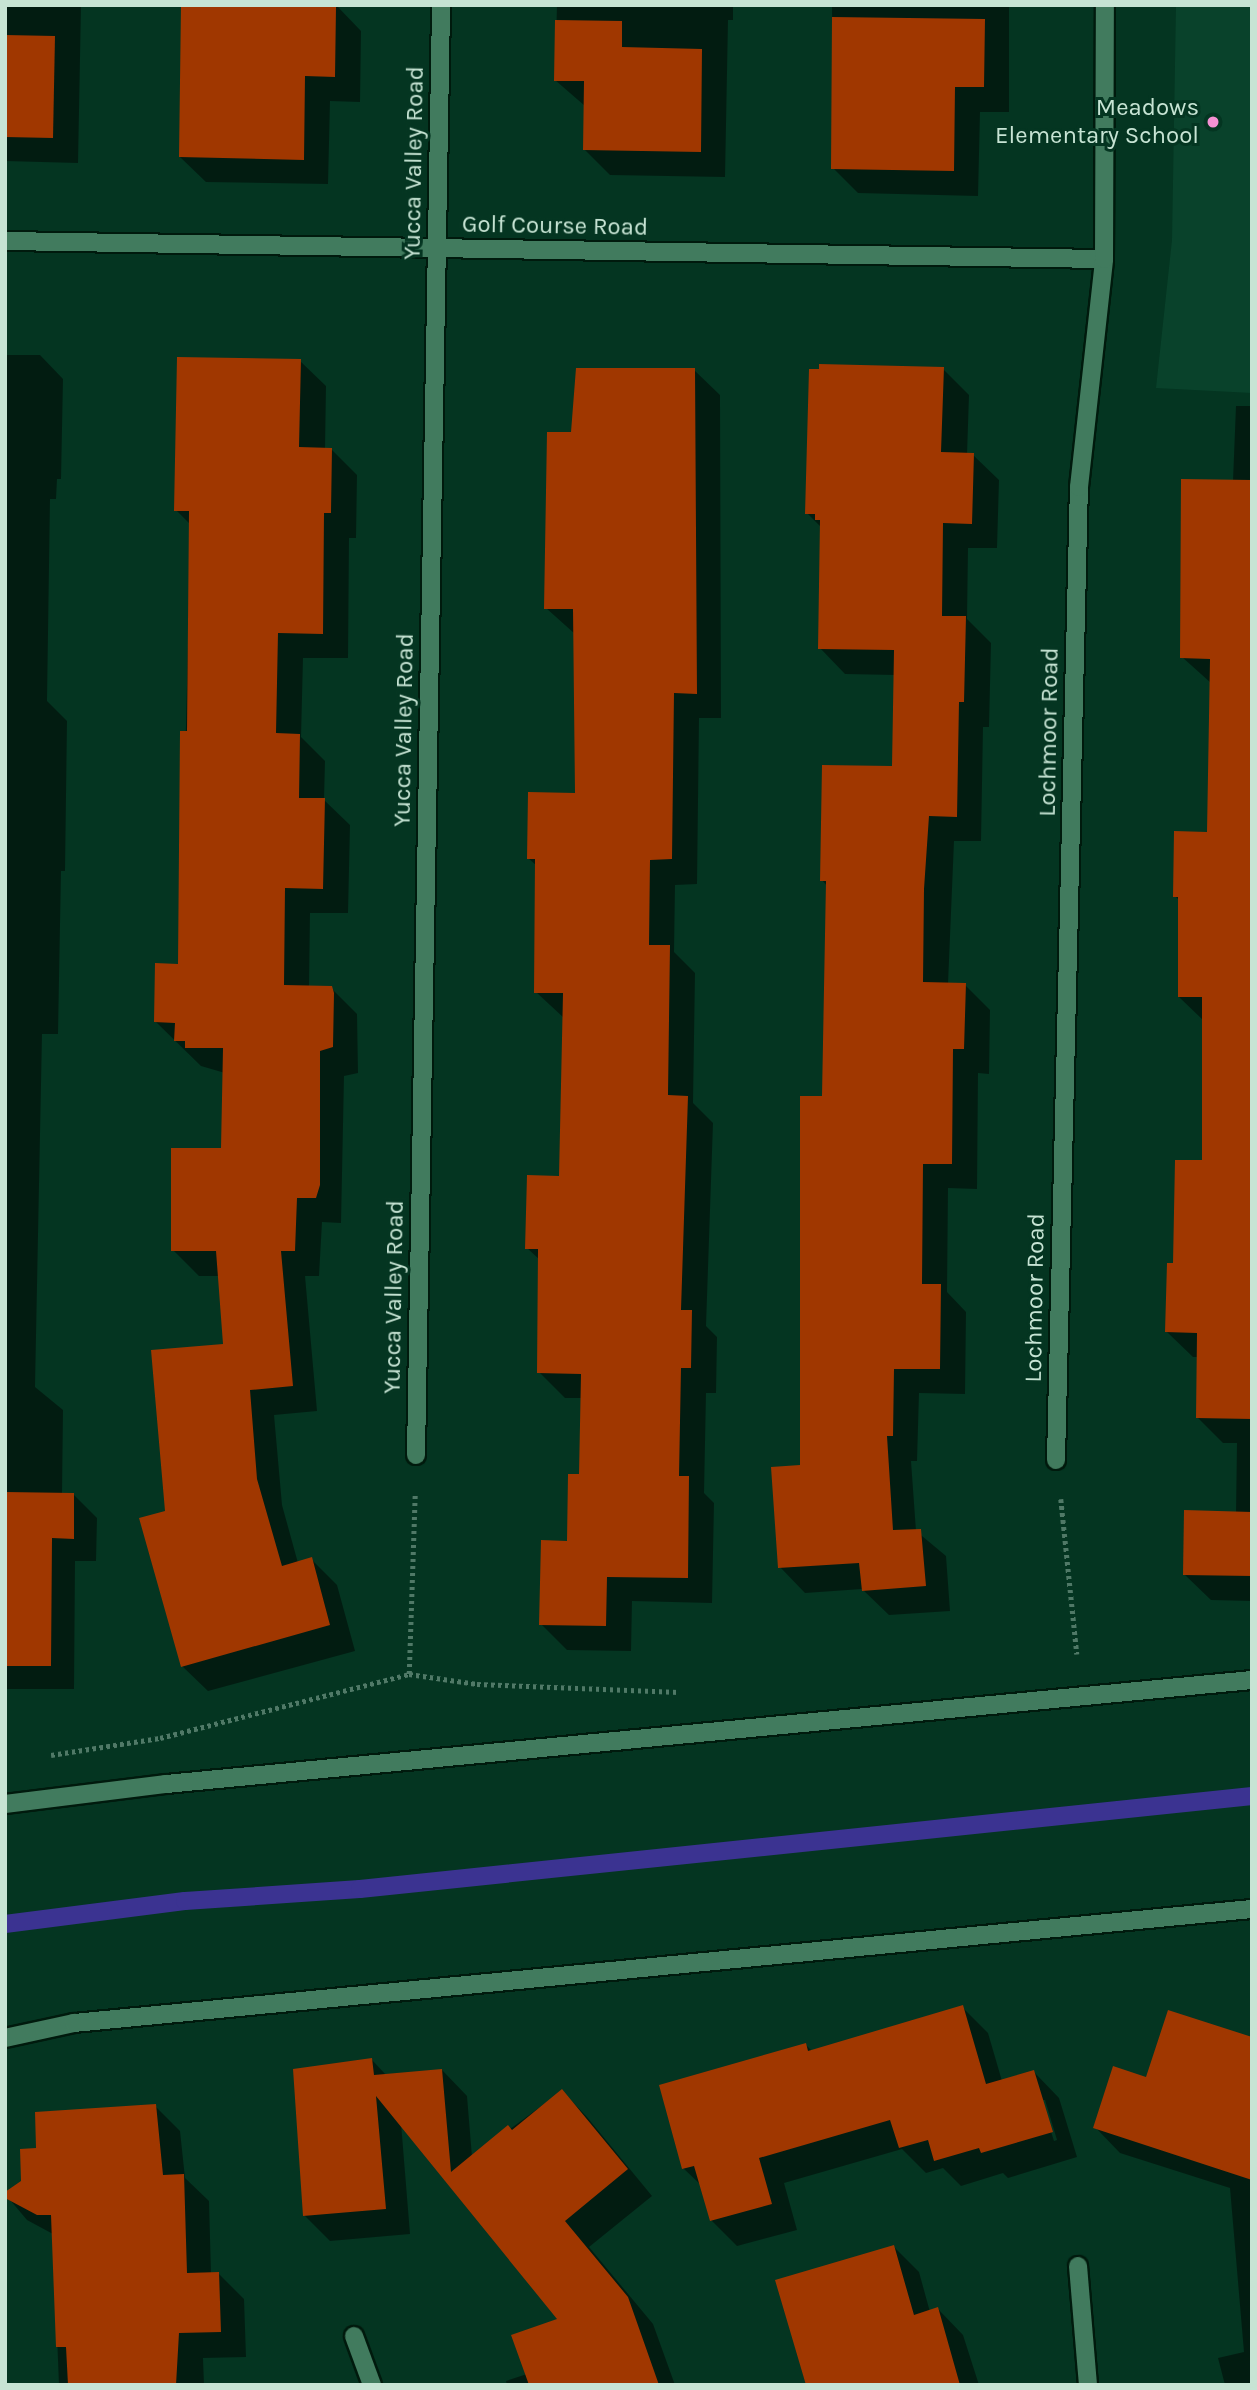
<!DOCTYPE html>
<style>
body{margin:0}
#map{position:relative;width:1257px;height:2390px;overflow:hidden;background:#043521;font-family:Karla,sans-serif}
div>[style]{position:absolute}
.built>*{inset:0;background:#09422b}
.shadow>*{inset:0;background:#0007}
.stream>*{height:18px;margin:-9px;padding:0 9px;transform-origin:9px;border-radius:9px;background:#3b3391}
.building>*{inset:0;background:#a03700}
.path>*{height:4.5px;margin-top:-2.25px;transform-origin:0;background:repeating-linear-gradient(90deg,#507967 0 3.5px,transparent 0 7px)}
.roads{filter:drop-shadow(2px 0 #001a0d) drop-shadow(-2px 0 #001a0d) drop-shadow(0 2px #001a0d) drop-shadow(0 -2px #001a0d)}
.service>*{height:18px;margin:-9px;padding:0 9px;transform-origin:9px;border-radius:9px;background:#417b5e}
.minor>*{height:18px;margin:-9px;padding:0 9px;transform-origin:9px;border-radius:9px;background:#417b5e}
.dots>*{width:19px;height:19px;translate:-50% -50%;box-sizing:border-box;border:4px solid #043521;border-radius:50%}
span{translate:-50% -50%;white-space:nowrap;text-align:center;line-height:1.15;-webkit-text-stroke:6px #043521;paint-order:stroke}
.poi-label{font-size:24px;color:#c7e4d4}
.right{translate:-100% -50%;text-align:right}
.street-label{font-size:24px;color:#c7e4d4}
.frame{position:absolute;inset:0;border:7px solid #c7e4d4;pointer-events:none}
</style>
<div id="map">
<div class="built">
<div style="clip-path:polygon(1176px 5px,1252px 5px,1252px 393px,1156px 388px,1172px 240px)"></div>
</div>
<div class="shadow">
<div style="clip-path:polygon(5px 5px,81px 5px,78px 163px,5px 161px)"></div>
<div style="clip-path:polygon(336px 5px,361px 31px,360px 102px,330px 101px,328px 184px,206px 182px,180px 157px,206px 5px)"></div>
<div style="clip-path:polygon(557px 5px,733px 5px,733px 20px,728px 20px,725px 177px,610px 175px,584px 149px,585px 106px,555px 80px)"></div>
<div style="clip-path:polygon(832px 5px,1009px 5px,1009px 112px,980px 112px,978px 196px,858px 193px,833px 168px)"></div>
<div style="clip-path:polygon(5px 355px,40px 355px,63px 379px,61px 479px,57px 479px,56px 499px,50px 499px,47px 701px,67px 721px,65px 871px,61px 871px,58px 1034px,42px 1034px,35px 1387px,63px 1410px,62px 1494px,74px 1495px,97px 1518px,96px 1561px,75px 1561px,74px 1689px,5px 1689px)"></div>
<div style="clip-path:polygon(300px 361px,326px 386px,325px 449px,331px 449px,357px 475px,356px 538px,349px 538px,348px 658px,303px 658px,301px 737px,325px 761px,324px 800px,350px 825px,348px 913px,310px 913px,309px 987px,331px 988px,357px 1014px,358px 1073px,344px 1076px,341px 1223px,322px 1222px,319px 1276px,305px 1276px,317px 1411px,274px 1415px,282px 1505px,298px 1563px,311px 1559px,337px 1585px,355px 1651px,208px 1691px,182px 1666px,167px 1512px,225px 1345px,220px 1276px,199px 1276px,173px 1250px,223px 1149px,225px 1073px,201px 1066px,156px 1022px,180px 965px,191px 525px,176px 510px)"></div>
<div style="clip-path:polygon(943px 369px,969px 395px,967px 455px,973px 455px,999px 480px,997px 548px,968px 548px,967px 619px,991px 643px,989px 727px,983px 727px,981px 841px,954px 841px,948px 984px,965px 985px,990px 1010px,989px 1074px,978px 1073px,977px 1189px,948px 1188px,947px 1292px,966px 1312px,965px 1394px,919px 1393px,917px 1461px,911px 1461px,916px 1531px,946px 1556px,950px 1611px,889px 1615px,862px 1589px,805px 1593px,780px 1567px,801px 1467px,824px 1098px,827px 886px,822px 880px,893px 768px,895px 675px,845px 674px,820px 648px,822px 528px,807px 513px)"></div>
<div style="clip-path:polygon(694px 370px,720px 395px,721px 718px,699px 718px,697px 884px,675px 885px,674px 952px,695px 973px,693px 1103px,713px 1123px,706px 1326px,717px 1337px,716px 1393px,706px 1393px,704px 1493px,714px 1503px,712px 1603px,632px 1601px,631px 1651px,567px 1650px,541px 1624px,569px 1542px,581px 1476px,582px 1398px,565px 1398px,539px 1372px,540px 1260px,527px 1248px,561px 1177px,564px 1018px,536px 992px,537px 866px,528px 858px,577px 795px,575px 634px,546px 608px,573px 433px)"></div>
<div style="clip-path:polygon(1236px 406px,1252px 406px,1252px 1601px,1211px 1600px,1185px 1575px,1236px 1513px,1237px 1443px,1223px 1443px,1197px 1417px,1198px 1357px,1193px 1357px,1167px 1332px,1175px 1265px,1204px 1162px,1204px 1021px,1179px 997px,1180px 901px,1175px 896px,1208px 833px,1211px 683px,1182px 657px,1233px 481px)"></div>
<div style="clip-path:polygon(evenodd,962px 2007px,988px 2033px,1002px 2081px,1034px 2072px,1059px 2098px,1077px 2157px,1008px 2178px,1003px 2173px,961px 2186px,943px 2168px,926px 2173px,902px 2149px,784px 2183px,797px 2230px,737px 2246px,711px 2220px,702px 2186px,683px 2168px,806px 2045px,812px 2051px,962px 2007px,1041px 2100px,1045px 2100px,1057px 2140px,1054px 2141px,1041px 2100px)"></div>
<div style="clip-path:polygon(1252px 2039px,1252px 2385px,1225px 2385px,1218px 2358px,1244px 2352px,1230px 2188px,1120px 2153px,1095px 2127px,1147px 2079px)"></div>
<div style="clip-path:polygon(372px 2060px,387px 2076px,442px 2070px,467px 2096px,472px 2157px,562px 2091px,587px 2117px,652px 2196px,589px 2247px,653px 2324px,675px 2385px,507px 2385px,506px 2381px,527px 2374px,559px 2319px,401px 2123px,410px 2234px,330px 2241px,304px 2215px)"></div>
<div style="clip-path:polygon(155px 2106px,180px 2131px,185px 2178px,209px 2201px,211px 2274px,219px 2274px,244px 2299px,246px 2357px,203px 2358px,204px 2385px,59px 2385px,53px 2234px,27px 2220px,5px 2194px,23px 2182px,38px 2150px)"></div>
<div style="clip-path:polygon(894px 2247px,919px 2272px,930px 2312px,938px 2309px,963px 2335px,979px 2385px,808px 2385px)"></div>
</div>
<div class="stream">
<div style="left:5px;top:1924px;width:181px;rotate:-7.3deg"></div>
<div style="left:185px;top:1901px;width:175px;rotate:-3.9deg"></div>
<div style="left:360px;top:1889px;width:897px;rotate:-5.95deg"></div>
</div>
<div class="building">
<div style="clip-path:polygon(181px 5px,336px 7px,335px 77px,305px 76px,304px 160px,179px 157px)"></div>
<div style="clip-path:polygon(832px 17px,985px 19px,984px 87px,955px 87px,954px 171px,831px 169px)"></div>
<div style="clip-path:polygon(555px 20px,622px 21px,622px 47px,702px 49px,701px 152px,583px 150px,584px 81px,554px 81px)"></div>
<div style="clip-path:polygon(5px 35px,55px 36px,53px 138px,5px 137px)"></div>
<div style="clip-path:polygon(177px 357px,301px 359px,299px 447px,332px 448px,331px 513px,324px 513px,323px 634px,278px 633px,276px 733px,300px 734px,299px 798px,325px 798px,323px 889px,285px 888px,284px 985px,332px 986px,334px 993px,333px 1047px,320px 1051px,320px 1185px,316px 1198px,297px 1198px,295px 1251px,281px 1251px,293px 1386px,250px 1390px,257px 1479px,282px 1566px,312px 1557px,330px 1625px,181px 1667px,139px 1518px,165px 1511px,151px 1350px,223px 1344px,216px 1251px,171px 1251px,171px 1148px,221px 1148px,223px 1048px,185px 1048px,185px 1041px,174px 1041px,175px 1023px,154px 1022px,155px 963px,178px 964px,180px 731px,187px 731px,189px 511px,174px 511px)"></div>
<div style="clip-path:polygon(819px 364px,944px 367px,941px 452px,974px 453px,972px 524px,943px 523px,942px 616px,966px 616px,964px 702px,959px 702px,957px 817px,929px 816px,924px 889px,923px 982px,966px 983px,964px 1049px,953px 1049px,952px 1164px,923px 1164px,922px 1284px,941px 1284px,940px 1369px,894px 1369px,893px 1436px,887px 1436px,893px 1530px,921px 1529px,926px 1586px,862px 1591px,859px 1563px,778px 1568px,771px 1467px,800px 1465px,800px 1096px,822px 1096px,826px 881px,820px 881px,822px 765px,892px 766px,894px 650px,818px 649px,820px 520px,815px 520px,815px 514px,805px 514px,809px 369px,819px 369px)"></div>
<div style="clip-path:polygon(576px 368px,695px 368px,697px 694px,674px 693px,672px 859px,650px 860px,649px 945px,670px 945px,668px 1095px,688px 1096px,681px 1310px,692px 1310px,691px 1368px,681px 1368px,679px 1476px,689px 1476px,688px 1578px,607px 1577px,606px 1626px,539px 1625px,541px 1540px,567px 1541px,568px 1474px,579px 1474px,581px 1374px,537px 1373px,538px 1249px,525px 1249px,527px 1175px,559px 1176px,563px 993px,534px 993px,535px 859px,527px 859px,528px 792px,575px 793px,573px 609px,544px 609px,547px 432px,571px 432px)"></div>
<div style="clip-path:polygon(1181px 479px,1252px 480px,1252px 1419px,1196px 1418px,1197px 1333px,1165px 1332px,1167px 1263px,1173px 1263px,1175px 1160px,1202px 1160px,1202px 997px,1178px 997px,1178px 897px,1173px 897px,1174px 831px,1207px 832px,1210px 659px,1180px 658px)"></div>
<div style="clip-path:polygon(5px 1492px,74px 1493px,74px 1539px,52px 1538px,51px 1666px,5px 1666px)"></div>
<div style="clip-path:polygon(1184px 1510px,1252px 1512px,1252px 1576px,1183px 1575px)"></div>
<div style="clip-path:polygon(963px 2005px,986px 2084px,1034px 2070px,1053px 2132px,981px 2153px,979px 2148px,934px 2161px,928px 2140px,899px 2148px,890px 2120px,759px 2158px,772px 2204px,710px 2221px,694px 2166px,682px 2169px,659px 2085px,806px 2043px,808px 2051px)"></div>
<div style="clip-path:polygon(1168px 2010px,1252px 2037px,1252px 2180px,1093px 2128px,1113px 2066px,1146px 2077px)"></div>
<div style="clip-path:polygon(372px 2058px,374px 2075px,442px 2069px,451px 2172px,508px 2125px,512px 2130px,562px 2089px,628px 2169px,565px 2221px,628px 2297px,659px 2385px,529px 2385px,511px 2335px,557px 2319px,376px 2096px,386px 2209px,303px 2216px,293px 2069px)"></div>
<div style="clip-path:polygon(156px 2104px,163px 2175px,184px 2174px,187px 2273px,219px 2272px,221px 2332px,179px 2333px,176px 2385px,68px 2385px,66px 2347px,56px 2347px,51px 2215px,37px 2215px,5px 2198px,5px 2192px,21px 2181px,20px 2149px,36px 2148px,35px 2112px)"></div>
<div style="clip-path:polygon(894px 2245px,914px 2315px,938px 2307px,960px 2385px,806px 2385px,775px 2280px)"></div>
</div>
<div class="path">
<div style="left:1061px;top:1499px;width:156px;rotate:84.1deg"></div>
<div style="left:409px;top:1674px;width:180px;rotate:-88.1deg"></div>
<div style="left:51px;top:1755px;width:110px;rotate:-8.9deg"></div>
<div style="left:160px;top:1738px;width:257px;rotate:-14.4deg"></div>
<div style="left:409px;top:1674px;width:69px;rotate:8.4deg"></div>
<div style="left:477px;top:1684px;width:202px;rotate:2.3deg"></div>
</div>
<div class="roads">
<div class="service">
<div style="left:5px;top:1804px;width:162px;rotate:-7.1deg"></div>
<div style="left:166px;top:1784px;width:1091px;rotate:-5.47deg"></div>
<div style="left:5px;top:2038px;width:71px;rotate:-12.3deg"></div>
<div style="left:74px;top:2023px;width:1184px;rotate:-5.53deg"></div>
</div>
<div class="minor">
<div style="left:5px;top:241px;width:1099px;rotate:0.94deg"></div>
<div style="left:416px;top:1455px;width:1450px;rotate:-89.01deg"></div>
<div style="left:1056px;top:1460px;width:973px;rotate:-88.65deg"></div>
<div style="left:1079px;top:487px;width:229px;rotate:-83.7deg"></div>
<div style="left:1104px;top:259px;width:254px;rotate:-89.8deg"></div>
<div style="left:1078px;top:2266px;width:119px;rotate:85.2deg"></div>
<div style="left:354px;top:2336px;width:52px;rotate:69.8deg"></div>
</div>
</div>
<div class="dots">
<div style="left:1213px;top:122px;background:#f491d3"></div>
</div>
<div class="poi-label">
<span class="right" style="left:1199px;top:122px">Meadows<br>Elementary School</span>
</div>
<div class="street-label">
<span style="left:414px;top:163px;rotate:-89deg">Yucca Valley Road</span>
<span style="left:555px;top:226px;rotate:1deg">Golf Course Road</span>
<span style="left:404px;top:730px;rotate:-89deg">Yucca Valley Road</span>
<span style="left:1049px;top:732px;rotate:-89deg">Lochmoor Road</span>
<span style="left:394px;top:1297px;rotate:-89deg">Yucca Valley Road</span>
<span style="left:1035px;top:1298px;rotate:-89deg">Lochmoor Road</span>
</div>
<div class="frame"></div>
</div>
